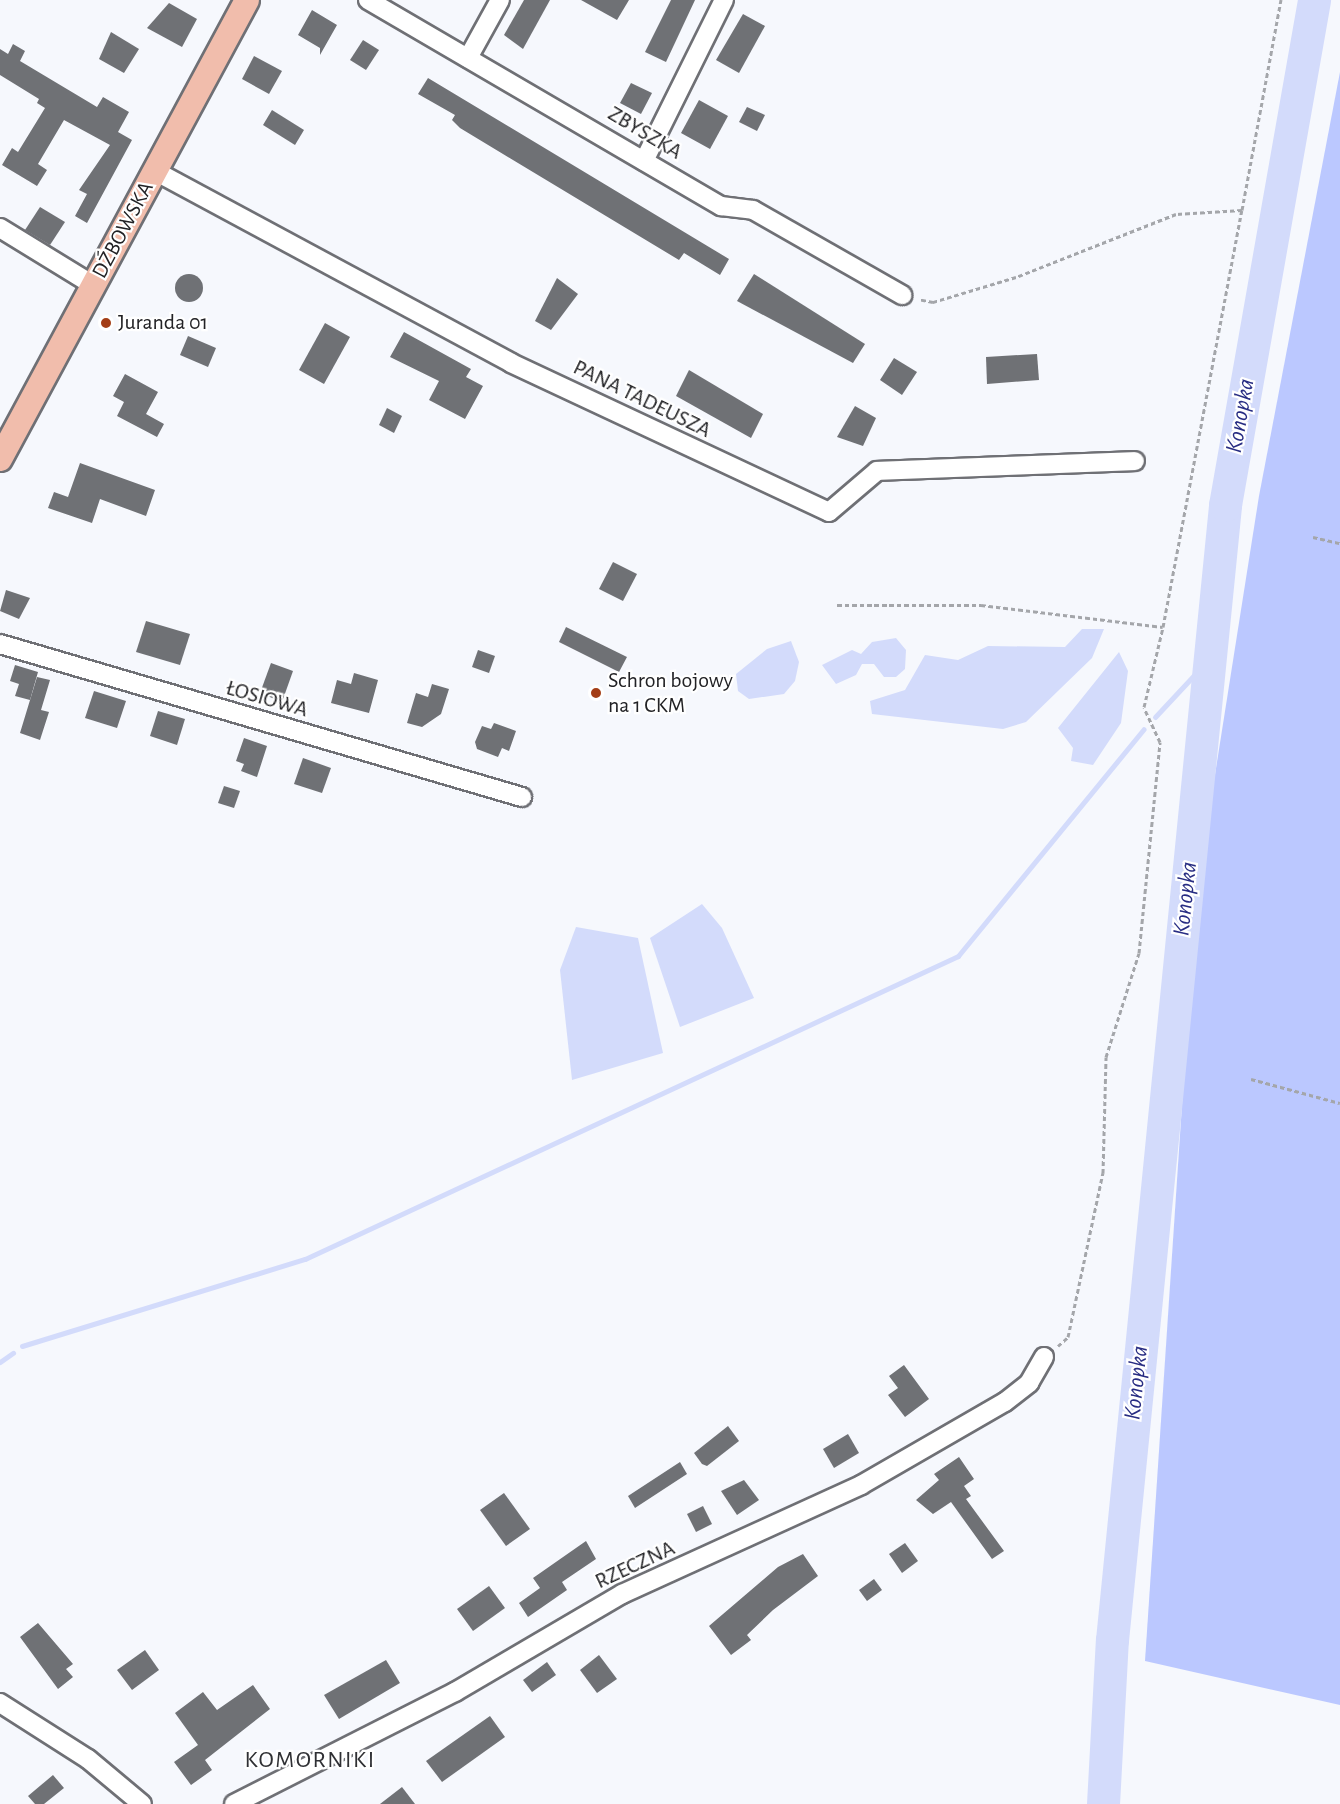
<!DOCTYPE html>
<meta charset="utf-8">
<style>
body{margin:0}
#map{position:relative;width:1340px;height:1804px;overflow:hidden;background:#f6f8fd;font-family:"Alegreya Sans",sans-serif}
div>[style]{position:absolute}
.green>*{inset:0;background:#bbc8ff}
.water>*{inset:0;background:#d3dbfb}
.stream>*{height:5px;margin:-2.5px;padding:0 2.5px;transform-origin:2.5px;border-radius:2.5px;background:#d3dbfb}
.river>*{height:33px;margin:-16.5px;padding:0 16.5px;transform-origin:16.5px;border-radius:16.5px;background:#d3dbfb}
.building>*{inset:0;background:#6f7175}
.round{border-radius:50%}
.path>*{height:3px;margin-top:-1.5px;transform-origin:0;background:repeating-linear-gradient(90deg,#a4a6aa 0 4.5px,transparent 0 7.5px)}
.roads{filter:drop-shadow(2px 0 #6f7075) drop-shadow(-2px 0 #6f7075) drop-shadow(0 2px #6f7075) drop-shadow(0 -2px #6f7075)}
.minor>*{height:18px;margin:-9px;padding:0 9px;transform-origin:9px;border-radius:9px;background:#fff}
.major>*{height:24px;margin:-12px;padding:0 12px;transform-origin:12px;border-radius:12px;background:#f1bdac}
.dots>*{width:16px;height:16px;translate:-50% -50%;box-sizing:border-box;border:3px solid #fff;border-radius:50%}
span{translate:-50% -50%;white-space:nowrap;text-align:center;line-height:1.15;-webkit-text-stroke:4.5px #fff;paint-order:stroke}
.street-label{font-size:22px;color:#222225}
.poi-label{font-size:22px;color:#222225}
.left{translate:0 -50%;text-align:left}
.water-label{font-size:24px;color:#282d83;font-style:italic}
.neighbourhood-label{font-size:24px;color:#2f3034;letter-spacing:1.5px}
</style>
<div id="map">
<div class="green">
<div style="clip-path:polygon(1340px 72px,1340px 1705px,1145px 1661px,1196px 895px,1259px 496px)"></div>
</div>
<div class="water">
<div style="clip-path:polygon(1082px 629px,1104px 629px,1092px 658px,1026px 722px,1003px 729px,872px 714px,870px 701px,905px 690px,925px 655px,958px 660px,988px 646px,1065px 647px)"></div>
<div style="clip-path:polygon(896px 638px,906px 650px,905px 669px,896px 677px,884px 677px,874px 664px,862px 664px,856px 675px,836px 684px,822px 665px,852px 650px,861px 654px,872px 642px)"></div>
<div style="clip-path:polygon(791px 641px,799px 662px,795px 681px,784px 694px,749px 699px,738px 691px,736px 674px,767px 649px)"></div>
<div style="clip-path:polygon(1119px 652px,1128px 671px,1121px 723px,1093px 765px,1071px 761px,1073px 748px,1058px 728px)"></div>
<div style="clip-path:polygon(702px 904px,722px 928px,754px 998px,680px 1027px,650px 938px)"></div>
<div style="clip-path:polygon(576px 927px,638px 938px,663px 1053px,572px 1080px,560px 970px)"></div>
</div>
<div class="stream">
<div style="left:1155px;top:717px;width:79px;rotate:-47deg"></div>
<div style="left:22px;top:1346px;width:296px;rotate:-17.1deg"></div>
<div style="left:305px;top:1259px;width:720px;rotate:-24.89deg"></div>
<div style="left:958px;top:956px;width:293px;rotate:-50.7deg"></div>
<div style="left:0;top:1362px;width:16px;rotate:-35deg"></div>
</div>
<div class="river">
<div style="left:1103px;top:1804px;width:164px;rotate:-86.9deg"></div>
<div style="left:1112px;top:1640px;width:1141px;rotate:-84.31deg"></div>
<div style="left:1225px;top:505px;width:513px;rotate:-80deg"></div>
</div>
<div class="building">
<div style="clip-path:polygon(524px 0,550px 0,523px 49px,504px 35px)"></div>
<div style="clip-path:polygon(581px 0,629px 0,617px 20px)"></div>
<div style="clip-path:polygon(671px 0,695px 0,666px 62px,645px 52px)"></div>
<div style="clip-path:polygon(169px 3px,197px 19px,182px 47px,147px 28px)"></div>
<div style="clip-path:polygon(312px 10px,337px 25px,320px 55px,320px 48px,298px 35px)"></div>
<div style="clip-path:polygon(743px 14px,765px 26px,739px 73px,716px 60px)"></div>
<div style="clip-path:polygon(111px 32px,139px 49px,124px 73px,99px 59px)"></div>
<div style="clip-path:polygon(363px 40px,379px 50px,366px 70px,350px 60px)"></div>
<div style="clip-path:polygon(13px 44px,25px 51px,20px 61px,97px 107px,103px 97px,129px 112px,118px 132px,132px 140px,87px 223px,75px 216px,87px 194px,79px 190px,110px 145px,64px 120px,38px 164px,47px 170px,37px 186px,2px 165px,12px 148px,18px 152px,45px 108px,37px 103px,39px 99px,0 75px,0 49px,8px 54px)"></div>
<div style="clip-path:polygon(254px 56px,282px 71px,269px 94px,242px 79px)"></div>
<div style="clip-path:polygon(428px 78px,729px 259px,720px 275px,684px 253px,679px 260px,460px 128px,452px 120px,455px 115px,418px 94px)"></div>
<div style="clip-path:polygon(631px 83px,652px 93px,641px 114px,620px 103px)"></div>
<div style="clip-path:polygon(699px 100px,728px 116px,710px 149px,681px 133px)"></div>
<div style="clip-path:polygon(747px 107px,765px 115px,757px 131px,739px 122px)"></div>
<div style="clip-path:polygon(272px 110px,304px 130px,295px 145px,263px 125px)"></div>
<div style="clip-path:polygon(40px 207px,65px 222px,50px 245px,25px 230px)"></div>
<div class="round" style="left:175px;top:274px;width:28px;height:28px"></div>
<div style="clip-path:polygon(754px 274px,865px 344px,853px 363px,737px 301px)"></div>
<div style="clip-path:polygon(557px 278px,578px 294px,551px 330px,535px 321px)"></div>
<div style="clip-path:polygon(325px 323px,350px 337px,324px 384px,299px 370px)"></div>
<div style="clip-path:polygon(404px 332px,471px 369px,466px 377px,483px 386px,465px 419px,429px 400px,439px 381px,390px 357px)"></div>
<div style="clip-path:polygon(188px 336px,216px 348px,208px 367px,180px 355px)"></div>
<div style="clip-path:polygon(1037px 354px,1039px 380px,987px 384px,986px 357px)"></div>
<div style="clip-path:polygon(894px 358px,917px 372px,902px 395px,880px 380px)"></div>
<div style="clip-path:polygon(689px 370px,763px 414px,751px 438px,676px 396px)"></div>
<div style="clip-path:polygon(125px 374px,158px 392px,146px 414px,164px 424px,157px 437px,117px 416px,124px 402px,113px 396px)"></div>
<div style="clip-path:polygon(855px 406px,876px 418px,863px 446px,837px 437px)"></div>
<div style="clip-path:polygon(387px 408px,402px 416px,394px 433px,379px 425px)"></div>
<div style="clip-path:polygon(80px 463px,155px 490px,146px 516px,100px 499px,92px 523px,48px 508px,54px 492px,68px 497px)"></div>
<div style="clip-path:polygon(613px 562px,637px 574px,623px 601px,599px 589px)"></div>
<div style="clip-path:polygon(6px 590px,30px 598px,19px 619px,0 611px)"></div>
<div style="clip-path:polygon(146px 621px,190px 634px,180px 665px,136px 652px)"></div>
<div style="clip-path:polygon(566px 627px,627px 657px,619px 672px,559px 642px)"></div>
<div style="clip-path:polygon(478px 650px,495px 656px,489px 673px,472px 667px)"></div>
<div style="clip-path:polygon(271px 663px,293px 671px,282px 702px,260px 693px)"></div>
<div style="clip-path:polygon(15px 665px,38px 672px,30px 700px,15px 696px,19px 684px,10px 681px)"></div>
<div style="clip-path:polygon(354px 673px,378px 680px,369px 713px,331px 703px,337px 680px,351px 684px)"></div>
<div style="clip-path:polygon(37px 677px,50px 680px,41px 710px,49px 712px,40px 740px,20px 733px)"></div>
<div style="clip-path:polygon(432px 684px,449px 689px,441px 714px,422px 727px,407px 723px,416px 693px,428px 697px)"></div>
<div style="clip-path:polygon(94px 691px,126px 701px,117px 728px,85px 718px)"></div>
<div style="clip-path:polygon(158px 711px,185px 719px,177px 745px,150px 736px)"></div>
<div style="clip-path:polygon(494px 723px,516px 731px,509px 751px,502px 748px,498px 757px,477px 749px,475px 742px,482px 726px,491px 729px)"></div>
<div style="clip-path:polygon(244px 738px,267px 746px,257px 777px,241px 771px,244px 764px,236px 761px)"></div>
<div style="clip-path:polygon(303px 758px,331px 768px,322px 793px,294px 784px)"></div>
<div style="clip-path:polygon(224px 786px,240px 791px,234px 808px,218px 803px)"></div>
<div style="clip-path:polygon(904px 1365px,929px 1399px,905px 1417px,888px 1395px,898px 1388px,889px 1376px)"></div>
<div style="clip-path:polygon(728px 1426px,739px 1441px,707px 1466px,702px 1464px,694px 1453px)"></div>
<div style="clip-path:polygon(848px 1434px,859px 1453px,834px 1468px,823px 1449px)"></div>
<div style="clip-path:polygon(959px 1457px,974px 1479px,964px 1486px,971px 1496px,966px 1499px,1004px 1551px,992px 1559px,951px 1502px,933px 1514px,916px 1500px,939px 1480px,934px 1474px)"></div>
<div style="clip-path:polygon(680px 1462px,687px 1474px,635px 1508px,628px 1496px)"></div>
<div style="clip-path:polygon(744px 1480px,759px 1500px,737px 1515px,721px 1491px)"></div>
<div style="clip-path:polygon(504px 1493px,530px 1529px,506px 1546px,480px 1510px)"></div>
<div style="clip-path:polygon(703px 1506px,712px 1524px,696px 1532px,687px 1514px)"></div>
<div style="clip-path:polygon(586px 1541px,596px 1559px,562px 1582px,567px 1590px,528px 1617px,519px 1603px,540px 1588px,533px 1578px)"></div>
<div style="clip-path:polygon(905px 1543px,918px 1561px,902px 1573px,889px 1554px)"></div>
<div style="clip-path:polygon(803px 1554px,818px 1576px,773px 1610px,747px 1635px,751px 1640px,731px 1655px,709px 1626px,778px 1567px)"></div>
<div style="clip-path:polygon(874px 1579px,882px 1590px,867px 1601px,859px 1590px)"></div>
<div style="clip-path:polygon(489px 1586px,505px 1608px,473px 1631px,457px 1609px)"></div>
<div style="clip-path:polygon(38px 1623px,73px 1664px,66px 1669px,73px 1677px,58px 1689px,20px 1637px)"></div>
<div style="clip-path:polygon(145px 1650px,159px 1670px,132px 1690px,117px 1670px)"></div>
<div style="clip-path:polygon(599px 1655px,617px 1679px,597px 1693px,580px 1670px)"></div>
<div style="clip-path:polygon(386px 1660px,400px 1683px,339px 1719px,324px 1695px)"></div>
<div style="clip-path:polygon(547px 1662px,556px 1675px,532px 1692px,523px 1680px)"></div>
<div style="clip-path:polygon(253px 1685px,270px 1709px,205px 1760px,212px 1770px,191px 1785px,174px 1762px,198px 1745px,175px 1713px,203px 1692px,217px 1710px)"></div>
<div style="clip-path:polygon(490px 1716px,505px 1737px,442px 1782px,426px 1761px)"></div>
<div style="clip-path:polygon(53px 1775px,64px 1788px,44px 1804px,35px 1804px,28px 1796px)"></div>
<div style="clip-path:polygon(402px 1787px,415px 1804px,380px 1804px)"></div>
</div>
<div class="path">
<div style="left:1242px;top:210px;width:214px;rotate:-79.5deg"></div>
<div style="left:1313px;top:537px;width:28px;rotate:13deg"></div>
<div style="left:837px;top:605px;width:144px"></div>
<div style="left:981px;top:605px;width:183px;rotate:6.9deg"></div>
<div style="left:1163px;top:627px;width:424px;rotate:-79.3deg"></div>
<div style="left:1242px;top:210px;width:66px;rotate:176.5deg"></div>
<div style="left:1176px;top:214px;width:172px;rotate:158.5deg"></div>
<div style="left:1016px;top:277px;width:87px;rotate:163.2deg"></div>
<div style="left:933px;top:302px;width:15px;rotate:-169deg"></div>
<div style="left:1251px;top:1079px;width:92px;rotate:15.1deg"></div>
<div style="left:1058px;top:1346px;width:13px;rotate:-42deg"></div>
<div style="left:1068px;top:1337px;width:168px;rotate:-78deg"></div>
<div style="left:1103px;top:1173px;width:116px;rotate:-88.5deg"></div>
<div style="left:1106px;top:1057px;width:109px;rotate:-72.4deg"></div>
<div style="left:1139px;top:953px;width:212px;rotate:-84.3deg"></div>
<div style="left:1160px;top:742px;width:38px;rotate:-115deg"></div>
<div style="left:1144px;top:707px;width:82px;rotate:-76.6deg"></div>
</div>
<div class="roads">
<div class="minor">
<div style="left:368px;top:0;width:409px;rotate:30.3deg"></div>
<div style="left:721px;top:206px;width:32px;rotate:7deg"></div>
<div style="left:753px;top:210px;width:172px;rotate:29.7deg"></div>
<div style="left:468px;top:58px;width:66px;rotate:-61.1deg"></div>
<div style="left:644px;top:161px;width:180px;rotate:-63.6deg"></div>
<div style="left:155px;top:171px;width:404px;rotate:28.3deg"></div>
<div style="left:511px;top:363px;width:351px;rotate:25.1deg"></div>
<div style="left:829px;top:512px;width:63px;rotate:-40.5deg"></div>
<div style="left:877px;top:471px;width:258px;rotate:-2.2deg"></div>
<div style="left:0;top:228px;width:109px;rotate:31.5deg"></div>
<div style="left:0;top:644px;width:544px;rotate:16.34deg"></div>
<div style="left:0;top:1703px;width:104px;rotate:32.5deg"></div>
<div style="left:88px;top:1759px;width:70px;rotate:39.8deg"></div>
<div style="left:234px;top:1804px;width:248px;rotate:-26.9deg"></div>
<div style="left:455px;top:1692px;width:194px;rotate:-30.4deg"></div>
<div style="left:622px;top:1594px;width:263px;rotate:-24.5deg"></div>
<div style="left:861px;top:1485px;width:166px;rotate:-30deg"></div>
<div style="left:1005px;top:1402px;width:31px;rotate:-38deg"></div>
<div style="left:1029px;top:1383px;width:30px;rotate:-60deg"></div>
</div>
<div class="major">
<div style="left:0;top:459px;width:521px;rotate:-61.71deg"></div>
</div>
</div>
<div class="dots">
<div style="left:106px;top:323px;background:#a33d16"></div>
<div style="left:596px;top:693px;background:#a33d16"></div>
</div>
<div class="street-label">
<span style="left:645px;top:133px;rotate:31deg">ZBYSZKA</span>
<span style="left:123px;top:230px;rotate:-62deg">DŹBOWSKA</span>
<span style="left:642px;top:399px;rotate:26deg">PANA TADEUSZA</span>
<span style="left:267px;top:699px;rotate:16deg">ŁOSIOWA</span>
<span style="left:635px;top:1565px;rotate:-25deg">RZECZNA</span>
</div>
<div class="poi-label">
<span class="left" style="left:118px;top:323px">Juranda 01</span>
<span class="left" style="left:608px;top:693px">Schron bojowy<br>na 1 CKM</span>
</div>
<div class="water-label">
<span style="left:1241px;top:416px;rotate:-80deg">Konopka</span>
<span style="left:1186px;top:899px;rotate:-84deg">Konopka</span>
<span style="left:1137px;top:1383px;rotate:-84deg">Konopka</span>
</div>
<div class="neighbourhood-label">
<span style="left:310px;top:1761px">KOMORNIKI</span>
</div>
</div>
